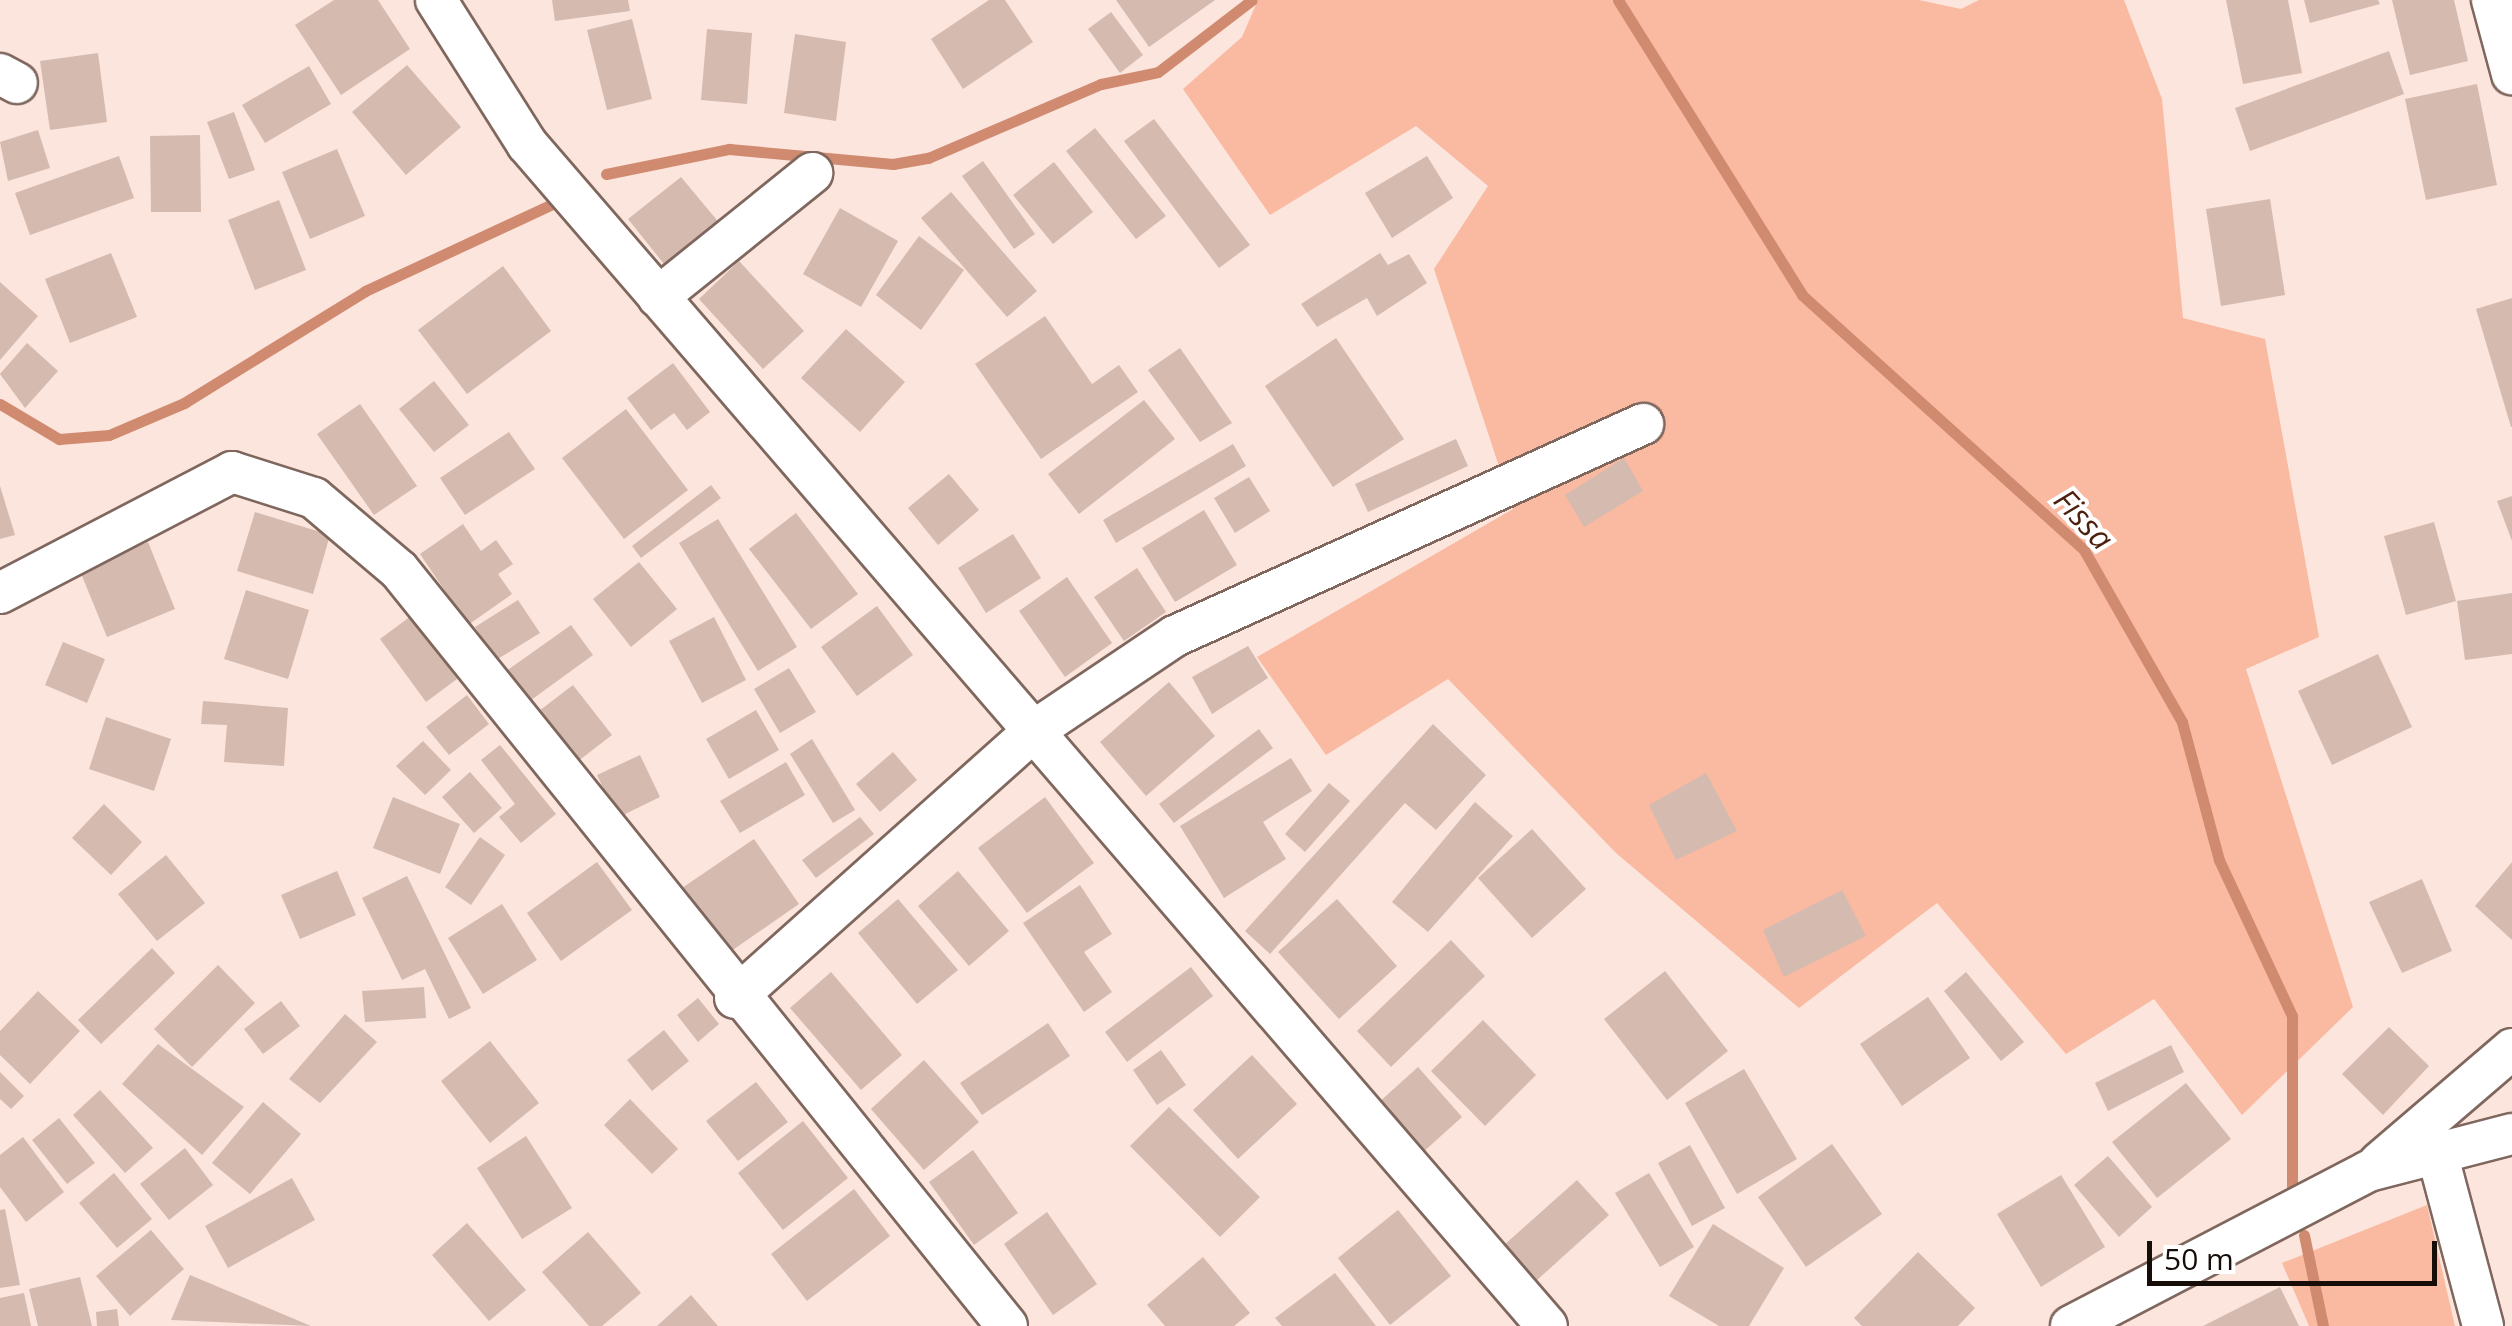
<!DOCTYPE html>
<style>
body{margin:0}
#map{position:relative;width:2512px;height:1326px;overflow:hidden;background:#fce5dc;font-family:"Open Sans",sans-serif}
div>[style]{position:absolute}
.green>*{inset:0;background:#fab9a1}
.stream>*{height:11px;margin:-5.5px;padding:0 5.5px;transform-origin:5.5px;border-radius:5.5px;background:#d08a70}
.building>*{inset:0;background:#d5bab0}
.roads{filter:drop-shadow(2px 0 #7f675e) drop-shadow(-2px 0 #7f675e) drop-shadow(0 2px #7f675e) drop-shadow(0 -2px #7f675e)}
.minor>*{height:40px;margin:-20px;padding:0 20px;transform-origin:20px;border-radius:20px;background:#fff}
span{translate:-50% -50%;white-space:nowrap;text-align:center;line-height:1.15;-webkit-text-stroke:8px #fff;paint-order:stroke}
.water-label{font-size:32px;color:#4d1f0d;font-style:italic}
.scale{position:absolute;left:2147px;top:1241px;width:290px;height:45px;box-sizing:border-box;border:5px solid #160d09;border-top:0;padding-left:12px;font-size:30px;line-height:35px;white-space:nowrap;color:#160d09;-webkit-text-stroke:8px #fff;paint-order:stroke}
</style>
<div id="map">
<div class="green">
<div style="clip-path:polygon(1258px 0,1919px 0,1961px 9px,1979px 0,2124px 0,2162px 99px,2183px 318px,2265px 339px,2319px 637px,2246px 669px,2353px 1007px,2242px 1115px,2154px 999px,2066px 1054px,1937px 903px,1799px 1008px,1616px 853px,1448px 679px,1326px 755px,1257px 657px,1513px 509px,1434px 269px,1488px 186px,1416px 126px,1270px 215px,1183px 89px,1242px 37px)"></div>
<div style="clip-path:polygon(2427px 1205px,2455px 1326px,2309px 1326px,2282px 1263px)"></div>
</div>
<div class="stream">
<div style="left:1618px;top:0;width:348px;rotate:58deg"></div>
<div style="left:1802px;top:295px;width:380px;rotate:42.1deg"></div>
<div style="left:2084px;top:550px;width:198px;rotate:60.3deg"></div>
<div style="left:2182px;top:722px;width:143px;rotate:75deg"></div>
<div style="left:2219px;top:860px;width:172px;rotate:64.9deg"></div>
<div style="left:2292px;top:1016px;width:170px;rotate:90deg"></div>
<div style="left:606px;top:174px;width:126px;rotate:-11.5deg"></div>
<div style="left:729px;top:149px;width:165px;rotate:5.2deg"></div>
<div style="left:893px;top:164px;width:36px;rotate:-10deg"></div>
<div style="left:928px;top:158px;width:188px;rotate:-23.2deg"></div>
<div style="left:1101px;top:84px;width:58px;rotate:-11.9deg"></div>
<div style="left:1158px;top:72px;width:118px;rotate:-37.5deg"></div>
<div style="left:0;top:404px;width:69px;rotate:30.7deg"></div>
<div style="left:59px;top:439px;width:50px;rotate:-4.6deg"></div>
<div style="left:109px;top:435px;width:82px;rotate:-23.1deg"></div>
<div style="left:184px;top:403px;width:213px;rotate:-31.7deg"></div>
<div style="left:365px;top:291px;width:206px;rotate:-24.9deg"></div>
<div style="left:2304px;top:1235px;width:93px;rotate:78.2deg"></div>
</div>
<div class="building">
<div style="clip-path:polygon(334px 0,378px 0,410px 49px,341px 95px,295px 25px)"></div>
<div style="clip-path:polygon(552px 0,628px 0,630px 11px,555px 21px)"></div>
<div style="clip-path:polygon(989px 0,1005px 0,1033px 42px,963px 89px,931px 39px)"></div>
<div style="clip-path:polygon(1116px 0,1215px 0,1149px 47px)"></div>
<div style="clip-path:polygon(2226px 0,2288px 0,2302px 73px,2243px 84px)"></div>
<div style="clip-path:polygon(2304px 0,2378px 0,2380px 4px,2310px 23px)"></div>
<div style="clip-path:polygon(2392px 0,2454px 0,2468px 61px,2410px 75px)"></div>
<div style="clip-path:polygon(1111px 12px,1143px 55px,1120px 73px,1088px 29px)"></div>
<div style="clip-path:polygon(632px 19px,652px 99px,607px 110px,587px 30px)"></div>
<div style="clip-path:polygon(707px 29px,752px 33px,747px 104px,701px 100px)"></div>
<div style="clip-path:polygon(795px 34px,846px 42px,836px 121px,784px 113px)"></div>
<div style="clip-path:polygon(2389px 51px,2404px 94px,2250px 151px,2235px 108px)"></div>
<div style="clip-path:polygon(98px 53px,107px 122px,50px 130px,40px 61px)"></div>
<div style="clip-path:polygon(407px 65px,461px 127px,406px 175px,352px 112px)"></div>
<div style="clip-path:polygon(309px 66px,331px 104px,265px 143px,242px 105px)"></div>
<div style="clip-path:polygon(2477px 84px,2497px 185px,2426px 200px,2405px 99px)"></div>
<div style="clip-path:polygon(234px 112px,255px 170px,229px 179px,207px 122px)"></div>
<div style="clip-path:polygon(1154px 119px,1250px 245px,1219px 268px,1124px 141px)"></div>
<div style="clip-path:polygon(1095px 128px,1166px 216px,1136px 239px,1066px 151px)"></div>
<div style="clip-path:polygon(38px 130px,50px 168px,8px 181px,0 142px)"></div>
<div style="clip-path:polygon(200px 135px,201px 212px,151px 212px,150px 136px)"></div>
<div style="clip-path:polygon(337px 149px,365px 216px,310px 239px,282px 172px)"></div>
<div style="clip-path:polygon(119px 156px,134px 198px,30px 235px,15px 193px)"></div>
<div style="clip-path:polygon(1427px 156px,1453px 198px,1392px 238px,1365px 193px)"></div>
<div style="clip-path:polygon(983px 161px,1035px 234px,1014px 249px,962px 176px)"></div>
<div style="clip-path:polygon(1054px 162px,1093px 212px,1053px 244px,1013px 195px)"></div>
<div style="clip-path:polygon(681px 177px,721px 225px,668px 269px,628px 219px)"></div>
<div style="clip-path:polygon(951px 192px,1037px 291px,1007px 317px,921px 218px)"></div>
<div style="clip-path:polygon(2270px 199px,2285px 295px,2221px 306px,2206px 209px)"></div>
<div style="clip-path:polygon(279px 200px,306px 270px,255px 290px,228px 220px)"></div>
<div style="clip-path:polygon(840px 208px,898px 241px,861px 307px,803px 274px)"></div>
<div style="clip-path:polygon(919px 236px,964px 270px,921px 330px,876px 295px)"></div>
<div style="clip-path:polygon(111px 253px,137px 317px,70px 343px,45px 279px)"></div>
<div style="clip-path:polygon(1380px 253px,1388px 265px,1409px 254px,1427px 283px,1377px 316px,1367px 298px,1317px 327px,1301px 304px)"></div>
<div style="clip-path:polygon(739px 261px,804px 331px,763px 369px,699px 299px)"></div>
<div style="clip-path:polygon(503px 266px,551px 331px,467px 394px,418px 330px)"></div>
<div style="clip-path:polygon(0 282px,38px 316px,0 360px)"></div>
<div style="clip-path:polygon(2512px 298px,2512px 427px,2511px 427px,2476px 309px)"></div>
<div style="clip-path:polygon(1045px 316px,1092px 384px,1119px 365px,1138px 392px,1041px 459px,975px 364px)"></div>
<div style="clip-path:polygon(846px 329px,905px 382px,860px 432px,801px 378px)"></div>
<div style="clip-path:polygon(1336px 338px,1404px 439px,1333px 487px,1265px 386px)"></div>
<div style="clip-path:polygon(27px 343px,58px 371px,25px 408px,0 374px)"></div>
<div style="clip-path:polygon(1180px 348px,1232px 423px,1200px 442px,1148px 370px)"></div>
<div style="clip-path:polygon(673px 363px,710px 412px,687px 430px,674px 413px,651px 430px,627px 398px)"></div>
<div style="clip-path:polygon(434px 381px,469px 425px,434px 452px,399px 409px)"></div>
<div style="clip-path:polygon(1144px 400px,1175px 439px,1079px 514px,1048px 474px)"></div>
<div style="clip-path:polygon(360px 404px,417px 486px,374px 515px,317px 434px)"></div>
<div style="clip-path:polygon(626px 409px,688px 490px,624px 539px,562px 458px)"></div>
<div style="clip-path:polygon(509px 432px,535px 469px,465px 515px,440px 478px)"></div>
<div style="clip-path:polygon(1456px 439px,1468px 466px,1368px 512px,1355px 484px)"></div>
<div style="clip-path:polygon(1233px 444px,1246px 466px,1116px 543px,1103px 520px)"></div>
<div style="clip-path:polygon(1624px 458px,1643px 491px,1584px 527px,1565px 495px)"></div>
<div style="clip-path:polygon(949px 474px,979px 510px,938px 545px,908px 508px)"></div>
<div style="clip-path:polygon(1249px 477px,1270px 511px,1235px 533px,1214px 498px)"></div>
<div style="clip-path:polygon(711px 485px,721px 498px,641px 558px,632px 546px)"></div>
<div style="clip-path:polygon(0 486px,15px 535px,0 539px)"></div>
<div style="clip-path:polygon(2512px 496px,2512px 541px,2497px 501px)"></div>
<div style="clip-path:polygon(1204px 510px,1237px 565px,1175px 602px,1142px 548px)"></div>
<div style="clip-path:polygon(255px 512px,330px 535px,313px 594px,237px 571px)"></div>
<div style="clip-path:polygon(796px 513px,858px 594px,811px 629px,749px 549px)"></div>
<div style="clip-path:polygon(718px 519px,797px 647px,758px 671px,679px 543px)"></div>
<div style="clip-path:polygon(2434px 522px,2456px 601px,2406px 615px,2384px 536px)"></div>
<div style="clip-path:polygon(463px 524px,481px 551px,496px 540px,513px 564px,498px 574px,512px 594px,468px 625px,420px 554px)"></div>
<div style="clip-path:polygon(1013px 534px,1041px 578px,986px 613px,958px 568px)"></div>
<div style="clip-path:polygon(148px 542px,175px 609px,107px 637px,80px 571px)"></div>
<div style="clip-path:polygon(639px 562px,677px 609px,631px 647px,593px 599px)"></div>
<div style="clip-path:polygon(1137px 568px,1166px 612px,1124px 641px,1094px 597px)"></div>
<div style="clip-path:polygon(1067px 577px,1112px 643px,1065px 677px,1019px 611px)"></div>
<div style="clip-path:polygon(246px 590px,309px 610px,288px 679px,224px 659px)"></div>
<div style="clip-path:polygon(2512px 593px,2512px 654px,2465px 660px,2457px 601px)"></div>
<div style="clip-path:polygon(518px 600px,540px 633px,496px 660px,475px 627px)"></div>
<div style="clip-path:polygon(877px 606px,913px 655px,857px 696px,821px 647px)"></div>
<div style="clip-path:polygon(411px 616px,457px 679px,426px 702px,380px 639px)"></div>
<div style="clip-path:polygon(714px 617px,746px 680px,702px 703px,669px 641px)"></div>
<div style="clip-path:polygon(571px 625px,593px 655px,527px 703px,505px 672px)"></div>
<div style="clip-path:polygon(63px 642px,105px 659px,87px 703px,45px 685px)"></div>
<div style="clip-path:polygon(1248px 646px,1268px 678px,1212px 714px,1192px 677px)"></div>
<div style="clip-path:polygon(2378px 654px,2412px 727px,2332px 765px,2298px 691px)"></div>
<div style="clip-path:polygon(789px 668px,816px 712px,780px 733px,754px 689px)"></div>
<div style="clip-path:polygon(1169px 682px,1215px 736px,1146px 796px,1100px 742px)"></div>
<div style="clip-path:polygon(573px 685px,612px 735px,573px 765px,535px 714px)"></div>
<div style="clip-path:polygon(467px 695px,489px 724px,449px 755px,426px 727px)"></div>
<div style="clip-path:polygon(203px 701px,288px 708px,284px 766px,224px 762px,227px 725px,201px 724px)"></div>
<div style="clip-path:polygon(756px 710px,779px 750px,729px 779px,706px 739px)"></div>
<div style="clip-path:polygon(106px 717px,171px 739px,154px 791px,89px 769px)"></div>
<div style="clip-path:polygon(1433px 724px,1486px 775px,1436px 830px,1405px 803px,1270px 954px,1245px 931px)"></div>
<div style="clip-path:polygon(1259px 729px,1273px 748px,1174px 823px,1159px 804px)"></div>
<div style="clip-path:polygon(812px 739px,855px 810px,833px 823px,790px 754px)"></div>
<div style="clip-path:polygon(423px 741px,451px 770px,425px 795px,396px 766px)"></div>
<div style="clip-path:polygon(500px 745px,556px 814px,521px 843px,499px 817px,515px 804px,481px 760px)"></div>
<div style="clip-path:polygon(893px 752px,917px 780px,880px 812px,856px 784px)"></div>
<div style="clip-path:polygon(640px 755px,660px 797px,617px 818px,597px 775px)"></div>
<div style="clip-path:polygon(1291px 758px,1312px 791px,1263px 822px,1286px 859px,1224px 898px,1180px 826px)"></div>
<div style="clip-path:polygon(786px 762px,805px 795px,740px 833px,720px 801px)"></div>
<div style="clip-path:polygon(470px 772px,502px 808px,474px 833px,442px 797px)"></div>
<div style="clip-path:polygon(1706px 773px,1737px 831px,1676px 860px,1649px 805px)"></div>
<div style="clip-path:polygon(1329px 783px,1350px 801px,1305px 852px,1285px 834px)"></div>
<div style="clip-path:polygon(393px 797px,460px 824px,440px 874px,373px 848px)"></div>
<div style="clip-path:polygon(1045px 797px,1094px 863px,1027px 913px,978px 848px)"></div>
<div style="clip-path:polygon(1475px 802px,1513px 836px,1428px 932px,1392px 902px)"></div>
<div style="clip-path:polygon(104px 804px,142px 842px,111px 875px,72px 838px)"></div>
<div style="clip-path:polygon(860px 817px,874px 834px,816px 878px,802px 860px)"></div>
<div style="clip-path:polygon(1532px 829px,1586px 889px,1532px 938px,1478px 878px)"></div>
<div style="clip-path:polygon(480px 837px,505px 855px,471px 905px,445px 887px)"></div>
<div style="clip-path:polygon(754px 839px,799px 904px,727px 954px,682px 888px)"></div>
<div style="clip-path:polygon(166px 855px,205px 903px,157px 941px,118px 894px)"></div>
<div style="clip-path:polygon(597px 862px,632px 910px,561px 961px,527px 913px)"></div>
<div style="clip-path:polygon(2512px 862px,2512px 940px,2475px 906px)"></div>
<div style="clip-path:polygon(337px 871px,356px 915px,300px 939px,281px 895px)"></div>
<div style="clip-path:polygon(958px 871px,1009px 931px,969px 966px,918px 906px)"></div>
<div style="clip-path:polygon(407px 876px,471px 1008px,449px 1019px,425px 969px,402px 980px,362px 898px)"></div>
<div style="clip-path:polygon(2422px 879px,2452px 951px,2402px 973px,2369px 902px)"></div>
<div style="clip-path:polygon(1080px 885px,1112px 934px,1084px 952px,1112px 992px,1084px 1012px,1023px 923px)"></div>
<div style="clip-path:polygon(1842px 890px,1866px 936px,1784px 977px,1763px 930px)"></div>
<div style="clip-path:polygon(898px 899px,958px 970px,917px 1004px,858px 933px)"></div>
<div style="clip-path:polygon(1337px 899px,1397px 966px,1339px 1019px,1278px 952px)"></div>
<div style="clip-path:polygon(502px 904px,537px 960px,483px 994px,448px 938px)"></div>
<div style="clip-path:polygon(1451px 940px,1485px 976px,1391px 1067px,1357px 1031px)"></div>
<div style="clip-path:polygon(152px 948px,175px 973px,101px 1044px,78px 1020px)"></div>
<div style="clip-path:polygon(218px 965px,255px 1003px,192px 1067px,154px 1029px)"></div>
<div style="clip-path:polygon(1191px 967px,1213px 996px,1127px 1062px,1105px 1032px)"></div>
<div style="clip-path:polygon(1665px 971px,1728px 1051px,1667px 1100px,1604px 1019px)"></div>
<div style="clip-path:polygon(831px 972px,902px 1055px,861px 1090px,790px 1008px)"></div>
<div style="clip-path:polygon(1966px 972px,2024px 1042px,2001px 1061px,1944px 991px)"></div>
<div style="clip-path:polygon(424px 987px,426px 1018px,365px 1022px,362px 991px)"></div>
<div style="clip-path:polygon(38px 991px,80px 1031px,30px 1084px,0 1055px,0 1031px)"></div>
<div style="clip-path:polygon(1928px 997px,1970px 1058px,1902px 1106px,1860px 1044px)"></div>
<div style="clip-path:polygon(698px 998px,719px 1024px,698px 1042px,677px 1015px)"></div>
<div style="clip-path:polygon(281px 1001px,300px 1026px,263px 1054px,244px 1029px)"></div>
<div style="clip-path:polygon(345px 1014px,377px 1042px,320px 1103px,289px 1079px)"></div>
<div style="clip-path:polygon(1483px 1020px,1536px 1075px,1485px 1126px,1431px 1071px)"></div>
<div style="clip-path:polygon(1048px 1023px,1070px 1056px,982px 1115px,960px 1083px)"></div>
<div style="clip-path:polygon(2389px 1027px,2429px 1066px,2383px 1115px,2342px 1074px)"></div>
<div style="clip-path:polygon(664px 1030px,689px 1061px,652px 1091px,627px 1060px)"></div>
<div style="clip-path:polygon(490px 1041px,539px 1103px,490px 1143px,441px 1081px)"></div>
<div style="clip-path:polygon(158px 1044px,244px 1107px,202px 1155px,122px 1084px)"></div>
<div style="clip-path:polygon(2171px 1045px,2184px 1072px,2108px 1111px,2095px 1083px)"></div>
<div style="clip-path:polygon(1161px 1050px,1186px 1085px,1157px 1105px,1133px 1070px)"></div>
<div style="clip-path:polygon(1252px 1055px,1297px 1104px,1238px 1159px,1193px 1110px)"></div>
<div style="clip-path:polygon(924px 1060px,979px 1122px,924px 1170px,871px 1109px)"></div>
<div style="clip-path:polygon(1418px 1067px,1462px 1117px,1421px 1154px,1377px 1104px)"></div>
<div style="clip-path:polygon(1744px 1069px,1797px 1159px,1737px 1194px,1685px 1103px)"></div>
<div style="clip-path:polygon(0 1072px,24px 1096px,11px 1109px,0 1099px)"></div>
<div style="clip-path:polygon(756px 1082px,788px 1122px,738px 1161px,706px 1121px)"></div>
<div style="clip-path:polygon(2186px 1083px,2231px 1139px,2157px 1198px,2112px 1142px)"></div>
<div style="clip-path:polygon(100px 1090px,153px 1148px,125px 1173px,73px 1115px)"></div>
<div style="clip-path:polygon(630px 1099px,678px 1149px,652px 1174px,604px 1125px)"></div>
<div style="clip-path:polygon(263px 1102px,301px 1134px,250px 1194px,212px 1163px)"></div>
<div style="clip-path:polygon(1169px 1107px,1260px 1197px,1220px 1237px,1130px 1146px)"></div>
<div style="clip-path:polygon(59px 1118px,95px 1163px,67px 1184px,32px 1140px)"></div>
<div style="clip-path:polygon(803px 1121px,848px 1178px,783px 1230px,738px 1173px)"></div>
<div style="clip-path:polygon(526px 1136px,572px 1208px,522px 1239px,477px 1168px)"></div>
<div style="clip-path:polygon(23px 1137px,64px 1192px,26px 1222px,0 1187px,0 1155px)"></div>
<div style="clip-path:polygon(1832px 1144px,1882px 1214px,1806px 1267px,1758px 1197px)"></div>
<div style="clip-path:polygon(1690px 1145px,1725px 1208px,1692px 1226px,1658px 1163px)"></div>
<div style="clip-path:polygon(185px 1148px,213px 1185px,169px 1220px,140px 1184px)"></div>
<div style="clip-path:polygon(973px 1150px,1018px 1213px,974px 1245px,929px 1182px)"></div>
<div style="clip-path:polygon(2108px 1156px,2152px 1207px,2119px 1237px,2074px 1185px)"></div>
<div style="clip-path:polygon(114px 1173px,152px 1219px,117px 1248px,79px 1203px)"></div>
<div style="clip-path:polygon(1649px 1173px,1694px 1247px,1660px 1267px,1615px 1193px)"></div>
<div style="clip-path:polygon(2061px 1175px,2105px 1247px,2041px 1287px,1997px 1214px)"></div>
<div style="clip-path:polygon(292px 1178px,315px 1220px,228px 1268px,205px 1226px)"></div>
<div style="clip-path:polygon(1577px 1180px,1609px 1215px,1536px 1281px,1504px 1245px)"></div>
<div style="clip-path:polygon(854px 1189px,890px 1236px,807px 1301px,771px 1254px)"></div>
<div style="clip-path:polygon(5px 1209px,20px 1285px,0 1288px,0 1210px)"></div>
<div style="clip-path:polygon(1398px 1210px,1451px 1276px,1390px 1325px,1338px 1258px)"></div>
<div style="clip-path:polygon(1047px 1212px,1097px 1284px,1053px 1315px,1004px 1244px)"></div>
<div style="clip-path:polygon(467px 1223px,526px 1290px,489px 1321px,432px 1255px)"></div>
<div style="clip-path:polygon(1713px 1224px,1784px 1268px,1749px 1326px,1719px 1326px,1669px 1296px)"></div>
<div style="clip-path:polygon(151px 1230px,184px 1269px,130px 1316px,96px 1276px)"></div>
<div style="clip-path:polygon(588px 1232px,641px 1293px,602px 1326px,589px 1326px,542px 1272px)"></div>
<div style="clip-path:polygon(1918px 1252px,1975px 1308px,1958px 1326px,1862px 1326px,1854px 1318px)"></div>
<div style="clip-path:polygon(1203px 1257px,1250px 1313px,1234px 1326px,1165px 1326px,1147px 1305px)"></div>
<div style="clip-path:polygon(1335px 1273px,1376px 1326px,1282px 1326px,1275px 1318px)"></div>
<div style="clip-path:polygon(190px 1275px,311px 1326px,171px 1320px)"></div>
<div style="clip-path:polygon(80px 1277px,92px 1326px,38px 1326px,29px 1289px)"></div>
<div style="clip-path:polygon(2280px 1287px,2299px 1326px,2203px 1326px)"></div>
<div style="clip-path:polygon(24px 1293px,31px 1326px,0 1326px,0 1298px)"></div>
<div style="clip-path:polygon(691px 1295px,718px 1326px,657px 1326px)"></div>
<div style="clip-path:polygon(117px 1309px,119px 1326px,97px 1326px,96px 1312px)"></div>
</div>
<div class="roads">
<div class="minor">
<div style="left:436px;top:0;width:170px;rotate:57.7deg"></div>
<div style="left:527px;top:144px;width:1561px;rotate:49.21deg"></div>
<div style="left:2492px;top:0;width:77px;rotate:74.9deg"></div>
<div style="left:0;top:74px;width:19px;rotate:28deg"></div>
<div style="left:658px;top:297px;width:198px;rotate:-38.8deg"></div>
<div style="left:0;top:593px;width:262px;rotate:-27.5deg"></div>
<div style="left:232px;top:472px;width:86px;rotate:17.6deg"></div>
<div style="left:314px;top:498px;width:111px;rotate:40.3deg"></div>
<div style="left:399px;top:570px;width:970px;rotate:51.19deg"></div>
<div style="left:735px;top:998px;width:399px;rotate:-41.8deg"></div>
<div style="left:1032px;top:732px;width:172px;rotate:-33.9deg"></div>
<div style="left:1175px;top:636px;width:514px;rotate:-24.37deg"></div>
<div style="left:2437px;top:1153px;width:179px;rotate:75.1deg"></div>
<div style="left:2379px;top:1163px;width:175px;rotate:-40.6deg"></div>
<div style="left:2071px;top:1326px;width:336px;rotate:-27.5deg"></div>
<div style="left:2369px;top:1171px;width:148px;rotate:-14.5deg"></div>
</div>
</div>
<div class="water-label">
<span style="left:2084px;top:519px;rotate:47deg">Fissa</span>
</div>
<div class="scale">50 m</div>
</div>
